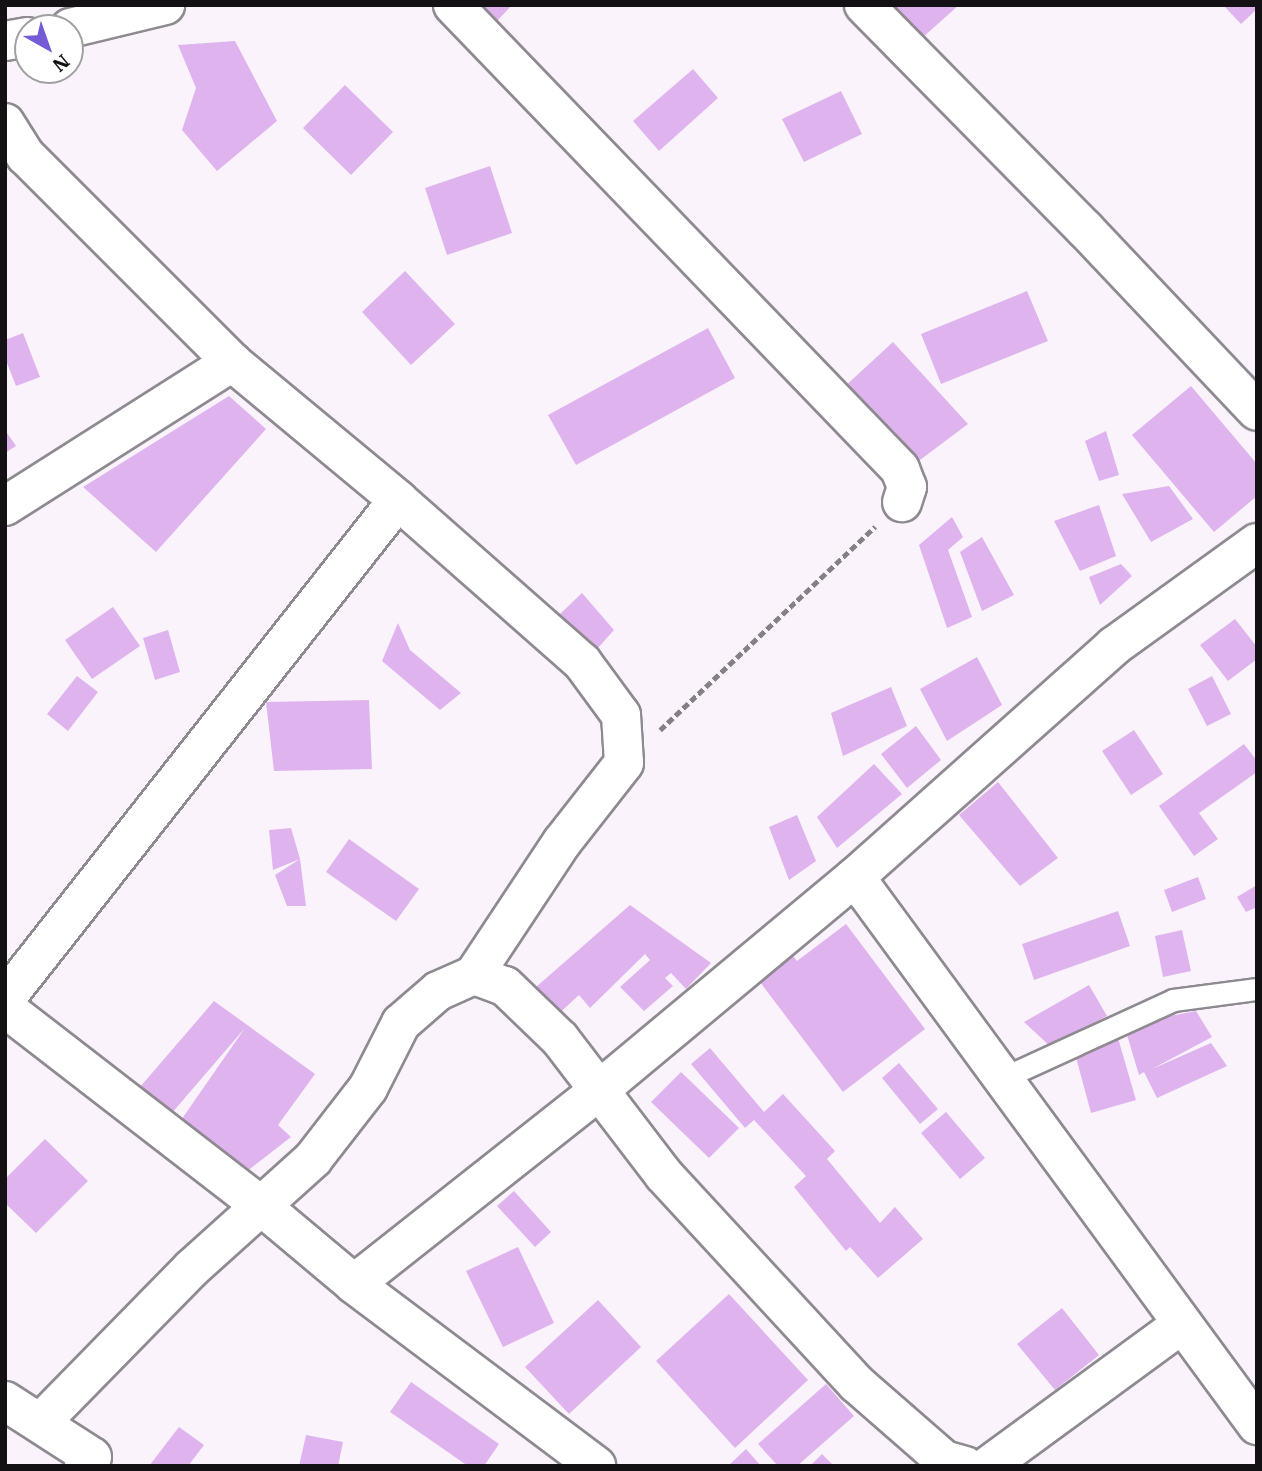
<!DOCTYPE html>
<style>
body{margin:0}
#map{position:relative;width:1262px;height:1471px;overflow:hidden;background:#faf3fc;font-family:"IBM Plex Serif",serif}
div>[style]{position:absolute}
.building>*{inset:0;background:#dfb3ee}
.path>*{height:4.5px;margin-top:-2.25px;transform-origin:0;background:repeating-linear-gradient(90deg,#848085 0 7px,transparent 0 10.5px)}
.roads{filter:drop-shadow(2px 0 #8f8a91) drop-shadow(-2px 0 #8f8a91) drop-shadow(0 2px #8f8a91) drop-shadow(0 -2px #8f8a91)}
.lane>*{height:21px;margin:-10.5px;padding:0 10.5px;transform-origin:10.5px;border-radius:10.5px;background:#fff}
.street>*{height:38px;margin:-19px;padding:0 19px;transform-origin:19px;border-radius:19px;background:#fff}
span{translate:-50% -50%;white-space:nowrap;text-align:center;line-height:1.15;-webkit-text-stroke:5px #fff;paint-order:stroke}
.frame{position:absolute;inset:0;border:7px solid #131113;pointer-events:none}
.north{position:absolute;left:14px;top:14px;width:70px;height:70px;box-sizing:border-box;background:#fff;border:2px solid #a1a0a1;border-radius:50%;rotate:140deg;font-size:19px;font-weight:700;line-height:28px;text-align:center;color:#131113}
.north::after{content:'';display:block;margin:auto;width:24px;height:32px;background:#755bd6;clip-path:polygon(50% 0,100% 100%,50% 72%,0 100%)}
</style>
<div id="map">
<div class="building">
<div style="clip-path:polygon(479px 5px,512px 5px,496px 22px)"></div>
<div style="clip-path:polygon(877px 5px,959px 5px,913px 46px)"></div>
<div style="clip-path:polygon(1223px 5px,1257px 5px,1257px 9px,1241px 24px)"></div>
<div style="clip-path:polygon(235px 41px,277px 121px,217px 171px,182px 130px,196px 88px,178px 45px)"></div>
<div style="clip-path:polygon(693px 69px,718px 98px,659px 151px,633px 121px)"></div>
<div style="clip-path:polygon(345px 85px,393px 132px,351px 175px,303px 128px)"></div>
<div style="clip-path:polygon(841px 91px,862px 134px,804px 162px,782px 119px)"></div>
<div style="clip-path:polygon(490px 166px,512px 233px,447px 255px,425px 188px)"></div>
<div style="clip-path:polygon(405px 271px,455px 324px,411px 365px,362px 312px)"></div>
<div style="clip-path:polygon(1027px 291px,1048px 341px,941px 384px,921px 334px)"></div>
<div style="clip-path:polygon(708px 328px,735px 378px,576px 465px,548px 415px)"></div>
<div style="clip-path:polygon(23px 333px,40px 377px,16px 386px,5px 358px,5px 340px)"></div>
<div style="clip-path:polygon(893px 342px,968px 424px,912px 466px,843px 388px)"></div>
<div style="clip-path:polygon(1191px 386px,1257px 464px,1257px 496px,1214px 532px,1132px 435px)"></div>
<div style="clip-path:polygon(229px 396px,266px 429px,156px 552px,83px 487px)"></div>
<div style="clip-path:polygon(5px 430px,16px 446px,5px 453px)"></div>
<div style="clip-path:polygon(1106px 431px,1119px 475px,1099px 481px,1085px 441px)"></div>
<div style="clip-path:polygon(1169px 486px,1193px 519px,1151px 542px,1122px 494px)"></div>
<div style="clip-path:polygon(1099px 505px,1116px 556px,1080px 571px,1054px 521px)"></div>
<div style="clip-path:polygon(952px 517px,963px 537px,948px 550px,972px 617px,947px 628px,919px 545px)"></div>
<div style="clip-path:polygon(982px 537px,1014px 595px,982px 611px,960px 552px)"></div>
<div style="clip-path:polygon(1121px 564px,1132px 576px,1100px 605px,1089px 577px)"></div>
<div style="clip-path:polygon(582px 593px,614px 630px,597px 649px,560px 614px)"></div>
<div style="clip-path:polygon(113px 607px,140px 646px,92px 679px,65px 640px)"></div>
<div style="clip-path:polygon(1235px 619px,1257px 647px,1257px 659px,1228px 681px,1200px 645px)"></div>
<div style="clip-path:polygon(398px 623px,410px 650px,461px 693px,440px 710px,382px 661px)"></div>
<div style="clip-path:polygon(168px 630px,180px 672px,155px 680px,143px 638px)"></div>
<div style="clip-path:polygon(977px 657px,1002px 705px,947px 741px,920px 689px)"></div>
<div style="clip-path:polygon(77px 676px,98px 692px,68px 731px,47px 714px)"></div>
<div style="clip-path:polygon(1212px 676px,1231px 714px,1207px 726px,1188px 689px)"></div>
<div style="clip-path:polygon(891px 687px,907px 726px,843px 756px,831px 713px)"></div>
<div style="clip-path:polygon(369px 700px,372px 769px,274px 771px,266px 702px)"></div>
<div style="clip-path:polygon(916px 726px,941px 760px,907px 788px,881px 754px)"></div>
<div style="clip-path:polygon(1134px 730px,1163px 774px,1131px 795px,1102px 751px)"></div>
<div style="clip-path:polygon(1244px 744px,1257px 761px,1257px 772px,1199px 813px,1218px 839px,1194px 856px,1159px 806px)"></div>
<div style="clip-path:polygon(874px 764px,902px 794px,837px 848px,817px 817px)"></div>
<div style="clip-path:polygon(998px 782px,1058px 858px,1020px 886px,959px 815px)"></div>
<div style="clip-path:polygon(797px 815px,816px 861px,789px 880px,769px 827px)"></div>
<div style="clip-path:polygon(291px 828px,300px 859px,306px 906px,287px 906px,275px 875px,300px 859px,273px 870px,269px 830px)"></div>
<div style="clip-path:polygon(349px 839px,419px 889px,396px 921px,326px 872px)"></div>
<div style="clip-path:polygon(1198px 877px,1206px 899px,1172px 912px,1164px 890px)"></div>
<div style="clip-path:polygon(1257px 885px,1257px 907px,1246px 912px,1237px 897px)"></div>
<div style="clip-path:polygon(630px 905px,711px 963px,686px 989px,671px 973px,665px 978px,673px 986px,644px 1011px,620px 987px,650px 960px,645px 954px,590px 1008px,579px 995px,553px 1019px,528px 994px)"></div>
<div style="clip-path:polygon(1118px 911px,1130px 946px,1034px 980px,1022px 944px)"></div>
<div style="clip-path:polygon(846px 924px,925px 1029px,843px 1092px,757px 978px,791px 953px,797px 961px)"></div>
<div style="clip-path:polygon(1182px 930px,1191px 971px,1163px 977px,1155px 936px)"></div>
<div style="clip-path:polygon(1089px 985px,1107px 1016px,1052px 1048px,1024px 1022px)"></div>
<div style="clip-path:polygon(214px 1001px,315px 1074px,278px 1125px,291px 1137px,246px 1172px,179px 1123px,245px 1028px,171px 1114px,140px 1087px)"></div>
<div style="clip-path:polygon(1196px 1011px,1212px 1037px,1152px 1069px,1211px 1043px,1227px 1066px,1157px 1098px,1144px 1072px,1139px 1075px,1124px 1025px)"></div>
<div style="clip-path:polygon(1118px 1038px,1136px 1100px,1091px 1113px,1074px 1050px)"></div>
<div style="clip-path:polygon(710px 1048px,764px 1112px,783px 1094px,835px 1151px,827px 1159px,880px 1223px,895px 1207px,923px 1239px,878px 1278px,850px 1247px,846px 1251px,794px 1187px,806px 1176px,754px 1120px,745px 1128px,691px 1064px)"></div>
<div style="clip-path:polygon(899px 1063px,938px 1109px,920px 1124px,882px 1078px)"></div>
<div style="clip-path:polygon(681px 1072px,739px 1128px,709px 1158px,651px 1102px)"></div>
<div style="clip-path:polygon(946px 1112px,985px 1158px,960px 1179px,921px 1133px)"></div>
<div style="clip-path:polygon(45px 1139px,88px 1181px,36px 1233px,5px 1203px,5px 1179px)"></div>
<div style="clip-path:polygon(514px 1191px,551px 1232px,535px 1247px,497px 1206px)"></div>
<div style="clip-path:polygon(518px 1247px,554px 1323px,503px 1347px,466px 1271px)"></div>
<div style="clip-path:polygon(729px 1294px,808px 1380px,735px 1448px,656px 1361px)"></div>
<div style="clip-path:polygon(598px 1300px,641px 1347px,569px 1414px,525px 1367px)"></div>
<div style="clip-path:polygon(1062px 1308px,1099px 1355px,1055px 1390px,1017px 1344px)"></div>
<div style="clip-path:polygon(411px 1382px,499px 1444px,484px 1466px,468px 1466px,390px 1412px)"></div>
<div style="clip-path:polygon(826px 1384px,854px 1416px,797px 1466px,778px 1466px,758px 1444px)"></div>
<div style="clip-path:polygon(179px 1427px,204px 1445px,188px 1466px,149px 1466px)"></div>
<div style="clip-path:polygon(306px 1435px,343px 1442px,338px 1466px,299px 1466px)"></div>
<div style="clip-path:polygon(746px 1449px,761px 1466px,728px 1466px)"></div>
<div style="clip-path:polygon(822px 1454px,834px 1466px,810px 1466px)"></div>
</div>
<div class="path">
<div style="left:660px;top:730px;width:296px;rotate:-43.4deg"></div>
</div>
<div class="roads">
<div class="lane">
<div style="left:1003px;top:1078px;width:187px;rotate:-24.6deg"></div>
<div style="left:1173px;top:1000px;width:85px;rotate:-7.5deg"></div>
</div>
<div class="street">
<div style="left:453px;top:5px;width:644px;rotate:46.07deg"></div>
<div style="left:900px;top:469px;width:19px;rotate:69deg"></div>
<div style="left:907px;top:487px;width:16px;rotate:108deg"></div>
<div style="left:864px;top:5px;width:315px;rotate:45.4deg"></div>
<div style="left:1085px;top:229px;width:250px;rotate:46.6deg"></div>
<div style="left:70px;top:28px;width:98px;rotate:-13.6deg"></div>
<div style="left:5px;top:41px;width:23px;rotate:-10deg"></div>
<div style="left:5px;top:123px;width:39px;rotate:58deg"></div>
<div style="left:26px;top:156px;width:291px;rotate:45deg"></div>
<div style="left:232px;top:362px;width:216px;rotate:39.7deg"></div>
<div style="left:398px;top:500px;width:245px;rotate:41.4deg"></div>
<div style="left:582px;top:662px;width:66px;rotate:53.7deg"></div>
<div style="left:621px;top:715px;width:48px;rotate:86.4deg"></div>
<div style="left:624px;top:763px;width:100px;rotate:128.1deg"></div>
<div style="left:562px;top:842px;width:159px;rotate:123.5deg"></div>
<div style="left:474px;top:975px;width:39px;rotate:156deg"></div>
<div style="left:438px;top:991px;width:49px;rotate:139.1deg"></div>
<div style="left:401px;top:1023px;width:73px;rotate:116.9deg"></div>
<div style="left:368px;top:1088px;width:90px;rotate:127.8deg"></div>
<div style="left:313px;top:1159px;width:163px;rotate:138deg"></div>
<div style="left:192px;top:1268px;width:216px;rotate:134.4deg"></div>
<div style="left:5px;top:506px;width:269px;rotate:-32.4deg"></div>
<div style="left:855px;top:877px;width:680px;rotate:53.74deg"></div>
<div style="left:474px;top:975px;width:33px;rotate:20deg"></div>
<div style="left:505px;top:986px;width:76px;rotate:43.9deg"></div>
<div style="left:560px;top:1039px;width:171px;rotate:52.6deg"></div>
<div style="left:664px;top:1175px;width:284px;rotate:47.3deg"></div>
<div style="left:857px;top:1384px;width:116px;rotate:41.1deg"></div>
<div style="left:944px;top:1460px;width:22px;rotate:16deg"></div>
<div style="left:5px;top:999px;width:635px;rotate:-51.78deg"></div>
<div style="left:5px;top:1008px;width:322px;rotate:37.7deg"></div>
<div style="left:260px;top:1205px;width:123px;rotate:40deg"></div>
<div style="left:354px;top:1284px;width:311px;rotate:-38.3deg"></div>
<div style="left:598px;top:1091px;width:334px;rotate:-39.8deg"></div>
<div style="left:855px;top:877px;width:347px;rotate:-41.7deg"></div>
<div style="left:1114px;top:646px;width:176px;rotate:-35.8deg"></div>
<div style="left:354px;top:1284px;width:303px;rotate:36.9deg"></div>
<div style="left:5px;top:1401px;width:103px;rotate:32.8deg"></div>
<div style="left:92px;top:1457px;width:12px;rotate:132deg"></div>
<div style="left:988px;top:1466px;width:240px;rotate:-36.2deg"></div>
</div>
</div>
<div class="frame"></div>
<div class="north">N</div>
</div>
